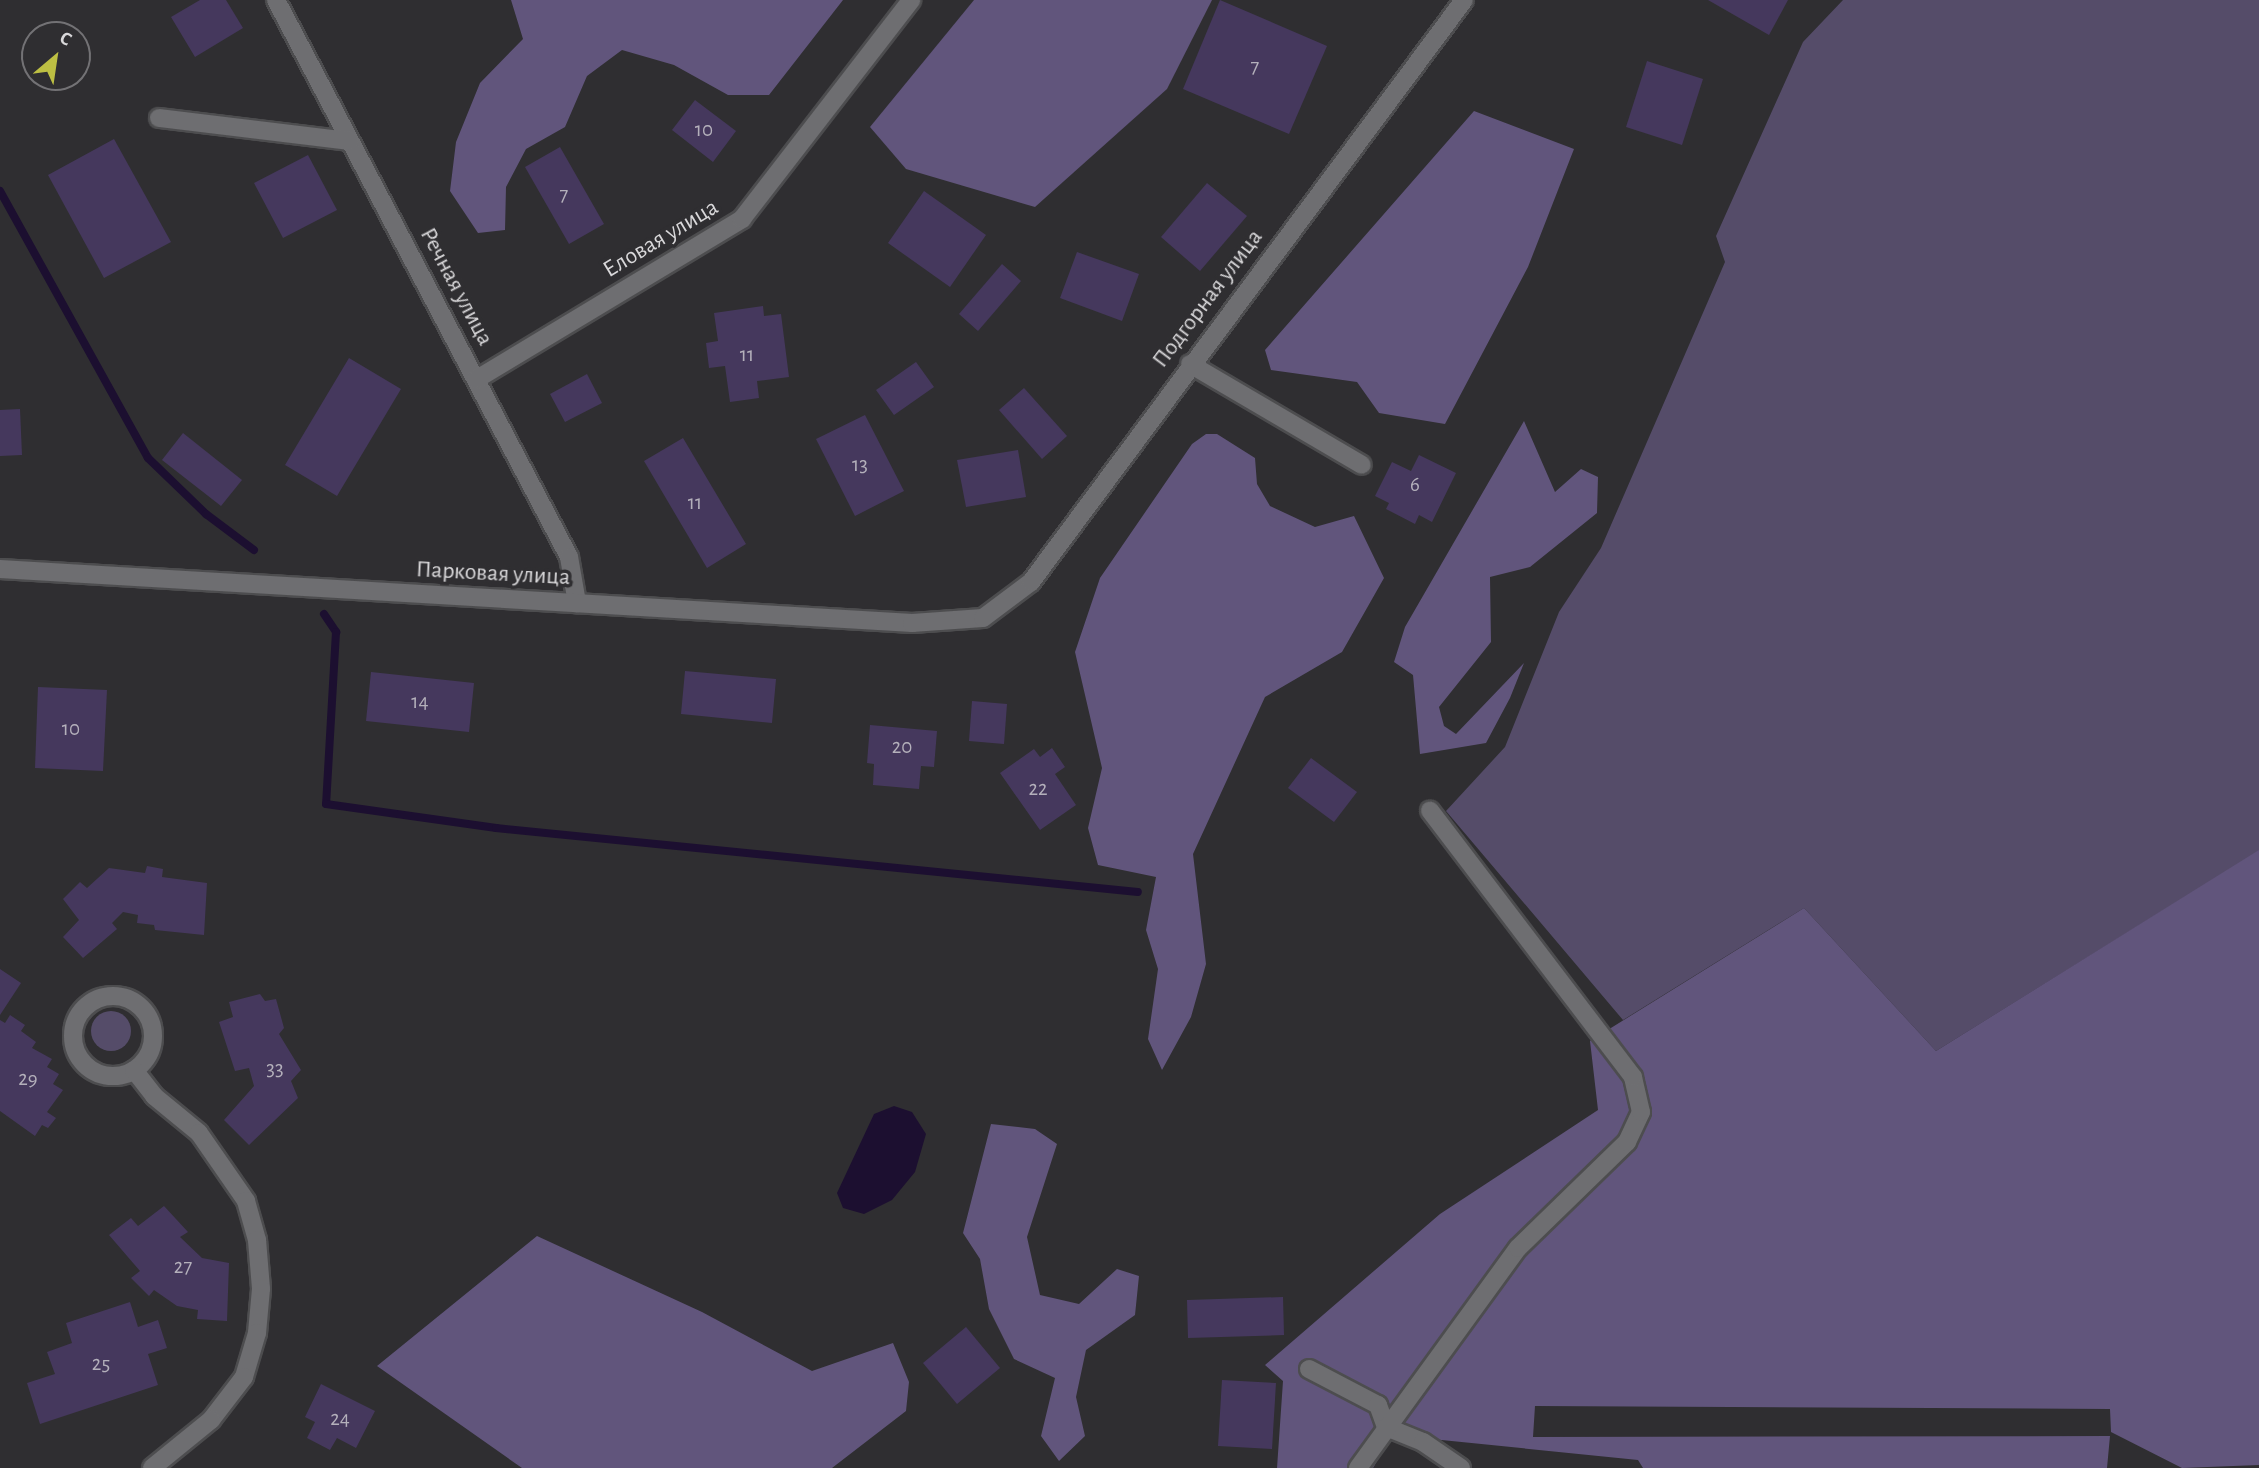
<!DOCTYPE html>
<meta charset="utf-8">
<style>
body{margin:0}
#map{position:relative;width:2259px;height:1468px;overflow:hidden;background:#2f2e31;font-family:"Alegreya Sans",sans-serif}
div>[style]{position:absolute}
.green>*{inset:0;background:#554c69}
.round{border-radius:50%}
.forest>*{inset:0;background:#61557c}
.water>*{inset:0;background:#1c0f30}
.stream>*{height:8px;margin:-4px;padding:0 4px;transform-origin:4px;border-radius:4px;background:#1c0f30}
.building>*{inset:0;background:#45385d}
.roads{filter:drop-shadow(2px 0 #4d4d4f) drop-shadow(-2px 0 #4d4d4f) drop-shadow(0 2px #4d4d4f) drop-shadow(0 -2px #4d4d4f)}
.minor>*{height:18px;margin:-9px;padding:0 9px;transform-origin:9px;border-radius:9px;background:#6e6e71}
.minor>.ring{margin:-9px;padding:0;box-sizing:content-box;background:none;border:18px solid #6e6e71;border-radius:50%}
span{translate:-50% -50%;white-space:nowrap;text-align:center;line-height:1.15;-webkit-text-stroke:7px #2f2e31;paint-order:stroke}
.number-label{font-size:21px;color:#b4b0bb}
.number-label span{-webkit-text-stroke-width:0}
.street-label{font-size:24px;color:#d9d8da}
.north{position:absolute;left:21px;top:21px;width:70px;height:70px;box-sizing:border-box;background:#2f2e31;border:2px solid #737275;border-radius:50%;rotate:29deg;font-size:19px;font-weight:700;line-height:28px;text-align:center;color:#d9d8da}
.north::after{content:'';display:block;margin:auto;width:24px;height:32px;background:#bdbf43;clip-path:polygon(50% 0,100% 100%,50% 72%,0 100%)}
</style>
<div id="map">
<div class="green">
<div style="clip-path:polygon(1843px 0,2259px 0,2259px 851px,1936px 1051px,1804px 908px,1623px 1020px,1446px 811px,1505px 747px,1559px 612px,1601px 548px,1725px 262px,1716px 236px,1803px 42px)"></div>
<div class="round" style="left:91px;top:1011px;width:40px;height:40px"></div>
</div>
<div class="forest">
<div style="clip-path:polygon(511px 0,843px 0,769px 95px,728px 95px,674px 65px,622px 50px,587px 76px,565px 127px,526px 149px,506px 187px,505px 230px,478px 233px,450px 191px,456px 142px,480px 83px,523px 39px)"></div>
<div style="clip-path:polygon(974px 0,1212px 0,1167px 89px,1035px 207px,906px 169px,870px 127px)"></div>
<div style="clip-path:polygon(1474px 111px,1574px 149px,1528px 267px,1445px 424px,1379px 413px,1357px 382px,1271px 370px,1265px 350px)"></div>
<div style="clip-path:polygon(1524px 421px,1555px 492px,1581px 469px,1598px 477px,1597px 513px,1530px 567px,1490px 577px,1491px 642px,1439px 707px,1444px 726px,1456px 734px,1524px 663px,1510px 698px,1486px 743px,1420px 754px,1413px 675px,1394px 662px,1405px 627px)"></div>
<div style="clip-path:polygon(1206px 434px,1217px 434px,1255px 458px,1257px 484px,1270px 506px,1315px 527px,1354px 516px,1384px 578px,1342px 652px,1265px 697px,1193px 854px,1206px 964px,1191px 1017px,1162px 1070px,1148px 1039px,1158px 969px,1146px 930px,1156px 877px,1098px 865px,1088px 828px,1102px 768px,1075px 652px,1100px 578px,1192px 444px)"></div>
<div style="clip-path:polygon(2259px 850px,2259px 1465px,2182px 1468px,2111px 1432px,2110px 1409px,1535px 1406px,1533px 1437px,2110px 1436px,2107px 1468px,1643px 1468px,1638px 1460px,1392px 1435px,1373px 1468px,1277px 1468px,1283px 1381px,1265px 1365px,1440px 1214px,1598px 1110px,1590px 1041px,1804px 908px,1936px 1051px)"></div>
<div style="clip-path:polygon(991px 1124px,1035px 1129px,1057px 1144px,1027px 1237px,1040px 1295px,1079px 1304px,1117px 1269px,1139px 1276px,1135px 1315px,1086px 1350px,1076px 1397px,1085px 1436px,1059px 1461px,1041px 1436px,1055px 1378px,1014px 1359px,989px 1309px,980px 1259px,963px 1233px)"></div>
<div style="clip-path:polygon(537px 1236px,702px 1312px,812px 1371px,893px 1343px,909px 1382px,906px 1411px,832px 1468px,522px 1468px,377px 1366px)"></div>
</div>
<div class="water">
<div style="clip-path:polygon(894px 1106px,912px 1112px,926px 1134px,915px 1172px,892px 1200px,864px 1214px,843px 1208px,837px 1193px,874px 1114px)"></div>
</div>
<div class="stream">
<div style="left:0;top:191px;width:305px;rotate:61deg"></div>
<div style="left:148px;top:458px;width:81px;rotate:44deg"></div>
<div style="left:206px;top:514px;width:60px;rotate:36.9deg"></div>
<div style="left:324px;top:614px;width:22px;rotate:56deg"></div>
<div style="left:336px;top:632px;width:172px;rotate:93.3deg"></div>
<div style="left:326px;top:804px;width:172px;rotate:8deg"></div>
<div style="left:496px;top:828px;width:645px;rotate:5.69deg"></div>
</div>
<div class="building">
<div style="clip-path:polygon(200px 0,226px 0,243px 28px,195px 57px,171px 17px)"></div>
<div style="clip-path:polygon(1220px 0,1327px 46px,1289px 134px,1183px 89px)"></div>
<div style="clip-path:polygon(1708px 0,1788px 0,1769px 35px)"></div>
<div style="clip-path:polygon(1647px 61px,1703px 79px,1682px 145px,1626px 127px)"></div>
<div style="clip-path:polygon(695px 100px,736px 131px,713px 162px,672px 130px)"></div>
<div style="clip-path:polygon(114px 139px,171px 242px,104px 278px,48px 175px)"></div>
<div style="clip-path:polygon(560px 147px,604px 224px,569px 244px,525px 167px)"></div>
<div style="clip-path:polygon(308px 155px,337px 210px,283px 238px,254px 183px)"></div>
<div style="clip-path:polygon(1207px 183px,1247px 216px,1200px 271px,1161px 237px)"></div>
<div style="clip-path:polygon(924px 191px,986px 235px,950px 287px,888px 243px)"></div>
<div style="clip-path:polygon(1077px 252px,1139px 274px,1122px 321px,1060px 298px)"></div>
<div style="clip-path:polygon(1002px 264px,1021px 281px,978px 331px,959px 314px)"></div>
<div style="clip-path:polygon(763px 306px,764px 316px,781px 314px,789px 377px,757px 381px,759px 398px,730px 402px,725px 366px,709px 368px,706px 343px,718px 341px,714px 313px)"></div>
<div style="clip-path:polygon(349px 358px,401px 389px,337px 496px,285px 465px)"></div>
<div style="clip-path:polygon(916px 362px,934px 387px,894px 415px,876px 390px)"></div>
<div style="clip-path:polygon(587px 374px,602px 403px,565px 422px,550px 394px)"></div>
<div style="clip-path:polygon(1024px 388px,1067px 436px,1042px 459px,999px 410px)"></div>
<div style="clip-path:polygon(20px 409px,22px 455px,0 456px,0 410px)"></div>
<div style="clip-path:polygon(865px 415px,904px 491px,855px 516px,816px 439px)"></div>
<div style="clip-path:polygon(183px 433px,242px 480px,221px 506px,162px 460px)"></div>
<div style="clip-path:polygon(683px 438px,746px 544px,707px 568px,644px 461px)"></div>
<div style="clip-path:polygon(1018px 450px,1026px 497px,966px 507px,957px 460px)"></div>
<div style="clip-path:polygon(1419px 455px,1456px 473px,1432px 522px,1419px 515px,1415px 524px,1386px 509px,1389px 503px,1375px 496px,1392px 462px,1411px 471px)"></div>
<div style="clip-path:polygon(685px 671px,776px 679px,772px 723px,681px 714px)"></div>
<div style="clip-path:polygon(371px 672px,474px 683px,469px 732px,366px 721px)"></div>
<div style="clip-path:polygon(38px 687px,107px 690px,103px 771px,35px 768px)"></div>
<div style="clip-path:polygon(972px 701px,1007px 704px,1004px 744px,969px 741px)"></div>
<div style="clip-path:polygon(870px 725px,937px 731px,934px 767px,921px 766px,919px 789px,873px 785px,874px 764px,867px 763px)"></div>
<div style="clip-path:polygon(1052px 748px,1065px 767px,1055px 774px,1076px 805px,1040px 830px,1000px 773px,1034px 749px,1040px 757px)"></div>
<div style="clip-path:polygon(1311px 758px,1357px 792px,1334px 822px,1288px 788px)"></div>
<div style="clip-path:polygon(147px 866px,163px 869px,162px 877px,207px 883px,204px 935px,155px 930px,154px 925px,137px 923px,138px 915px,123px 912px,112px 923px,117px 929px,83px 958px,63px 937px,79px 920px,63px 899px,80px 882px,87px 888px,109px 868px,145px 873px)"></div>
<div style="clip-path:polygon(0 969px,21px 983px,0 1015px)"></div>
<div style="clip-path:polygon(260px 994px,265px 1001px,276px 999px,284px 1028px,279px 1034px,301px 1070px,291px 1081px,298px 1098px,249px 1145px,224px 1120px,254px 1086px,249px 1068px,235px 1071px,219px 1022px,233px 1017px,229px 1002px)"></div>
<div style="clip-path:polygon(10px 1015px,25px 1025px,21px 1031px,36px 1042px,32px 1048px,52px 1059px,47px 1067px,59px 1074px,53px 1084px,63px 1090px,47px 1112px,56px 1118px,48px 1128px,42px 1125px,35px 1136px,0 1111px,0 1020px,5px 1023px)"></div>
<div style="clip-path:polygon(164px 1206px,188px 1232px,180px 1237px,202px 1258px,229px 1263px,227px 1321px,197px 1319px,198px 1310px,177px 1306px,154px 1290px,149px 1296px,131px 1278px,140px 1271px,109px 1235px,131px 1218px,138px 1226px)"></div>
<div style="clip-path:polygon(1283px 1297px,1284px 1335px,1188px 1338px,1187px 1300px)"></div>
<div style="clip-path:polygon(130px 1302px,138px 1327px,158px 1320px,167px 1348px,148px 1354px,158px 1385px,40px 1424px,27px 1383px,55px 1374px,47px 1352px,72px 1343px,66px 1323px)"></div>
<div style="clip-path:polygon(966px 1327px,1000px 1368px,957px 1404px,923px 1363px)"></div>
<div style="clip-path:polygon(1222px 1380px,1276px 1383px,1272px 1449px,1218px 1446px)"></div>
<div style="clip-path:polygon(321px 1384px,375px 1411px,356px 1448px,337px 1438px,330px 1450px,307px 1438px,315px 1422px,305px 1417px)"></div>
</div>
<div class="roads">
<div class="minor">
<div style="left:276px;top:0;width:629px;rotate:62.25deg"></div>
<div style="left:569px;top:557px;width:47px;rotate:80.1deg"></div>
<div style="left:159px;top:118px;width:192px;rotate:6.9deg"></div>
<div style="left:1190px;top:364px;width:199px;rotate:30.4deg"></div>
<div style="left:477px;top:379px;width:310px;rotate:-31.1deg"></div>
<div style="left:742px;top:219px;width:277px;rotate:-52.3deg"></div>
<div style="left:0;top:569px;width:914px;rotate:3.39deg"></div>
<div style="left:912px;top:623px;width:71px;rotate:-4deg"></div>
<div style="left:983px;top:618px;width:60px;rotate:-36.9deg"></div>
<div style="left:1031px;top:582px;width:725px;rotate:-53.35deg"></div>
<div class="ring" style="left:73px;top:996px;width:62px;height:62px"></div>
<div style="left:134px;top:1070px;width:33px;rotate:52deg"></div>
<div style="left:154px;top:1096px;width:58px;rotate:39.4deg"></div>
<div style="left:199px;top:1133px;width:83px;rotate:55.3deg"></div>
<div style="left:246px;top:1201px;width:41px;rotate:74.2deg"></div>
<div style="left:257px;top:1240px;width:49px;rotate:85.3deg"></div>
<div style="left:261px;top:1289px;width:44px;rotate:95.2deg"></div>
<div style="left:257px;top:1333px;width:46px;rotate:106.5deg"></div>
<div style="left:244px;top:1377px;width:54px;rotate:127.5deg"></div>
<div style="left:211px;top:1420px;width:76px;rotate:140.9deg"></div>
<div style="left:1309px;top:1369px;width:78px;rotate:27.6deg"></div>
<div style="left:1378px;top:1405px;width:23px;rotate:70deg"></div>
<div style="left:1386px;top:1427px;width:40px;rotate:22deg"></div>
<div style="left:1423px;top:1442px;width:46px;rotate:34.4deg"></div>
<div style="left:1358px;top:1468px;width:272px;rotate:-54deg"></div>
<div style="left:1518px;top:1248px;width:152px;rotate:-44.2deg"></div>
<div style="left:1627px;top:1142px;width:33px;rotate:-65deg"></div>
<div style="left:1641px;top:1112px;width:36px;rotate:-103deg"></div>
<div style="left:1633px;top:1077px;width:335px;rotate:-127.3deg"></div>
</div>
</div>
<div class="number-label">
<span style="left:1255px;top:67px">7</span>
<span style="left:704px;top:130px">10</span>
<span style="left:564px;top:195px">7</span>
<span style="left:747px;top:355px">11</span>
<span style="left:860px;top:465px">13</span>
<span style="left:1415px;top:485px">6</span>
<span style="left:695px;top:503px">11</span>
<span style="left:420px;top:702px">14</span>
<span style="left:71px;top:729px">10</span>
<span style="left:902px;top:747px">20</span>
<span style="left:1038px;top:789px">22</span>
<span style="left:275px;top:1069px">33</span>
<span style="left:28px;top:1079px">29</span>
<span style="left:183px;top:1267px">27</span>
<span style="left:101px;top:1364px">25</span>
<span style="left:340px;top:1419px">24</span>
</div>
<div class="street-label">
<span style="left:661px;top:239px;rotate:-31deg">Еловая улица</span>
<span style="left:456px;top:287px;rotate:62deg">Речная улица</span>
<span style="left:1208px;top:299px;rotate:-53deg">Подгорная улица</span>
<span style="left:493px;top:574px;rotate:3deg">Парковая улица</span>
</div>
<div class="north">С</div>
</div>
